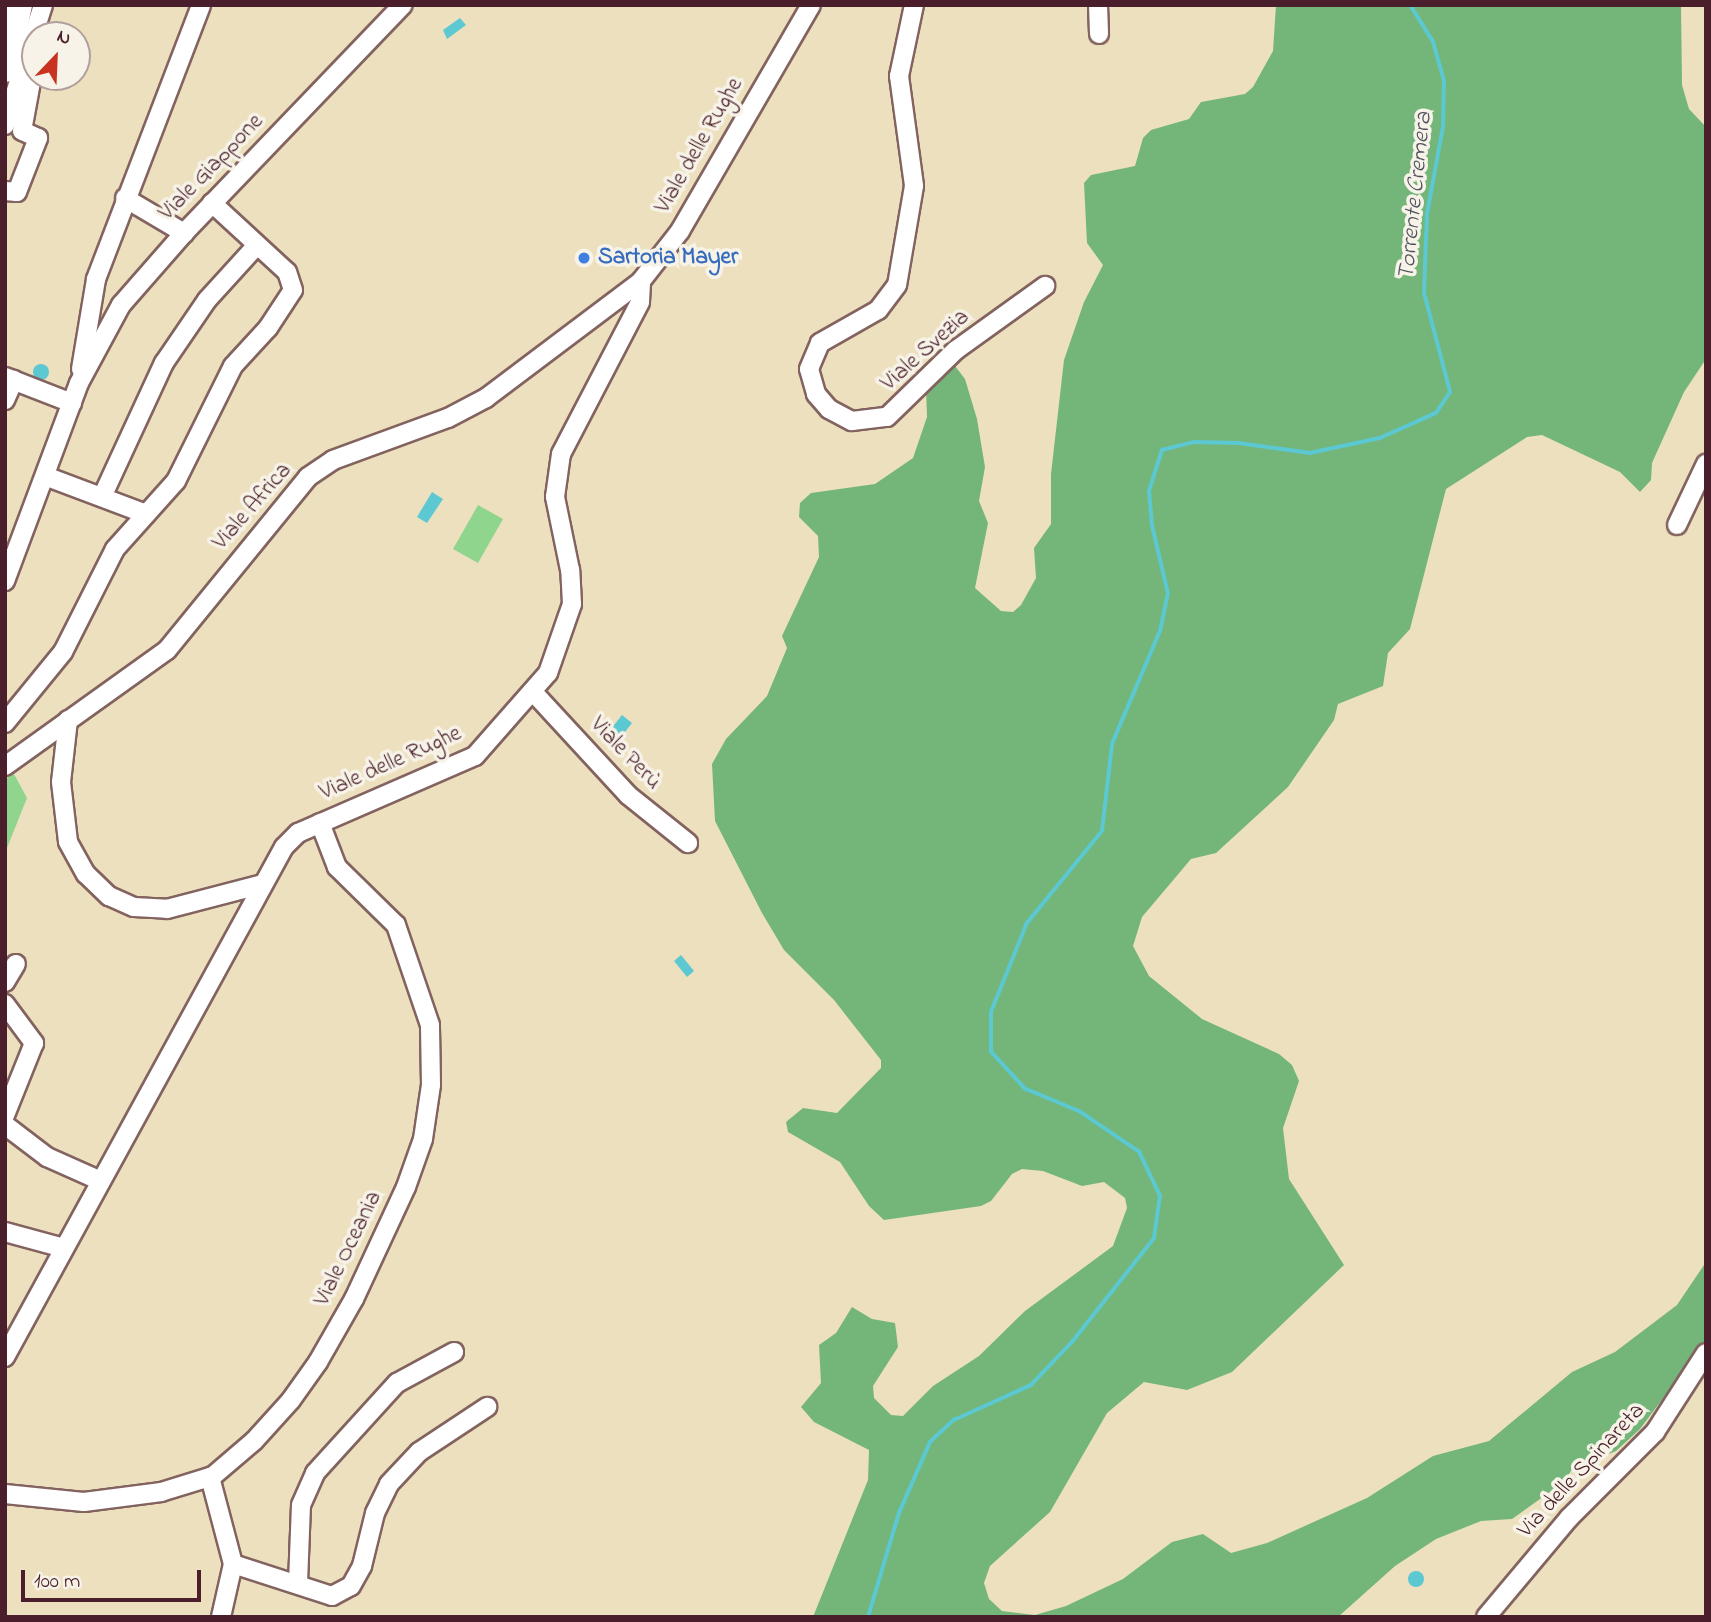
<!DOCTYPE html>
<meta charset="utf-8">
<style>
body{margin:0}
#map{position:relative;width:1711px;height:1622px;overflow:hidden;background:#ede0bf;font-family:"Indie Flower",sans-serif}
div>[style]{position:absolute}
.green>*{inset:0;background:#90d58e}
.forest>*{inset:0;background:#74b679}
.water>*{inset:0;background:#5bc8d2}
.round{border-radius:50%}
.stream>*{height:3.5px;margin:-1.75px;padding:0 1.75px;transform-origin:1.75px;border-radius:1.75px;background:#5bc8d2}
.roads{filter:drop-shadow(2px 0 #83635f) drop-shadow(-2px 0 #83635f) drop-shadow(0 2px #83635f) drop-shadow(0 -2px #83635f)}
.minor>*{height:18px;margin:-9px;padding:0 9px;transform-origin:9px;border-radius:9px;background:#fff}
.highway>*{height:26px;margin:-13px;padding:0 13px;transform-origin:13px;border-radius:13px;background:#fff}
.dots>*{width:19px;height:19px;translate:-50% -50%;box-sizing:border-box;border:4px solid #f7f3e8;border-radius:50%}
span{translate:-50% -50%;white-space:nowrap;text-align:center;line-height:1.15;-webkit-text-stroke:7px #f7f3e8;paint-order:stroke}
.street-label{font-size:23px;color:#4a1f2b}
.shop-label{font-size:23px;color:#366cbe;font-weight:700}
.left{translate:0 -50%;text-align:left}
.water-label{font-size:24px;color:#4f525d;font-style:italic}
.frame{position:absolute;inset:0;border:7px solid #4a1f2b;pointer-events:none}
.north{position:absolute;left:21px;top:21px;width:70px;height:70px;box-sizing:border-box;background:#f7f3e8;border:2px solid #b29e9c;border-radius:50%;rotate:23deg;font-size:19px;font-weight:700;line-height:28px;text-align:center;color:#4a1f2b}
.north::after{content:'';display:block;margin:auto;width:24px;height:32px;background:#c8321e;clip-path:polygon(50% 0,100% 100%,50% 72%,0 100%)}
.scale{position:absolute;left:21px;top:1570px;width:180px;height:32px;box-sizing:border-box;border:4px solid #4a1f2b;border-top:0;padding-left:9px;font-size:21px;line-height:24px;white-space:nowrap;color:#4a1f2b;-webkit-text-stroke:5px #f7f3e8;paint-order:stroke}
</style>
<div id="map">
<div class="green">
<div style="clip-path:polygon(478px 505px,503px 519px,478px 563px,453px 549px)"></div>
<div style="clip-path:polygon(14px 774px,27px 798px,5px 853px,5px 779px)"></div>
</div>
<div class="forest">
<div style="clip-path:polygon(1276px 5px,1681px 5px,1682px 85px,1689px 109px,1706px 127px,1706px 359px,1684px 392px,1652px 463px,1651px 480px,1640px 492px,1620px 472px,1542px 435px,1527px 437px,1446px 489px,1410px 629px,1388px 653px,1383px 686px,1338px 704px,1334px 720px,1288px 787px,1216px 853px,1191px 859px,1142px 917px,1133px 946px,1149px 976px,1202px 1019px,1279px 1054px,1292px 1065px,1299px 1081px,1283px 1128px,1289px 1179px,1344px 1265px,1232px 1372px,1187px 1390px,1144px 1382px,1107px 1413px,1050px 1512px,990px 1566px,984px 1583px,989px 1599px,1002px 1611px,1035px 1615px,1066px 1606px,1123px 1579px,1172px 1542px,1203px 1534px,1231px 1553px,1267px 1543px,1367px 1498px,1433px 1456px,1489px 1441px,1572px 1372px,1615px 1352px,1677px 1305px,1706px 1262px,1706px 1341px,1640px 1429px,1616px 1451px,1572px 1469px,1565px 1481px,1512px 1519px,1481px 1521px,1436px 1539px,1395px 1566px,1338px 1617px,813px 1617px,868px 1480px,869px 1450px,814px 1422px,801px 1407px,821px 1383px,819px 1345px,836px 1333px,852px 1307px,872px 1319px,895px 1323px,898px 1347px,873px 1386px,874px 1398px,891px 1415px,903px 1416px,933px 1386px,979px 1356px,1025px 1311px,1113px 1246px,1127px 1208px,1125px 1198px,1104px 1182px,1082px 1186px,1043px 1171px,1022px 1169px,1012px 1174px,991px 1201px,981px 1206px,884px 1220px,869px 1206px,840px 1162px,788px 1132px,786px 1122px,803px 1108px,837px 1113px,881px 1068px,881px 1060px,834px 1000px,784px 950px,762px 913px,715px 821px,712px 764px,726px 739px,767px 696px,787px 648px,782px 636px,819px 557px,818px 536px,799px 517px,800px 503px,811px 493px,875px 484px,913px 458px,927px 417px,926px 388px,940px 371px,955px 366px,965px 379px,977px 419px,985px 467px,979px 501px,988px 523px,975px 588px,1001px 611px,1013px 612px,1021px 605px,1036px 578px,1034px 548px,1051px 524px,1051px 474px,1064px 360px,1084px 302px,1103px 265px,1087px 243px,1084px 183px,1091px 175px,1135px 166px,1143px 138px,1151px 130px,1189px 119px,1201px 102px,1245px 94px,1253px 87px,1273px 51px)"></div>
</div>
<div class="water">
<div style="clip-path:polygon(460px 18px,466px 25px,447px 39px,443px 30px)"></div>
<div class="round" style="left:33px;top:364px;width:16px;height:16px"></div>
<div style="clip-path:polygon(432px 492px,443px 499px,427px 523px,417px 517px)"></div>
<div style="clip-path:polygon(622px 715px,632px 723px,617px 742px,607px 734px)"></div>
<div style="clip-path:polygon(681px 955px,694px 971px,687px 977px,674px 961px)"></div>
<div class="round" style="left:1408px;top:1571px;width:16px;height:16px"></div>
</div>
<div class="stream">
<div style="left:868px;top:1617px;width:109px;rotate:-73.4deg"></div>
<div style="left:899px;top:1513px;width:77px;rotate:-66.4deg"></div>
<div style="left:930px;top:1442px;width:33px;rotate:-43deg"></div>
<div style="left:954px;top:1420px;width:85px;rotate:-24.4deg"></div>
<div style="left:1031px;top:1385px;width:59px;rotate:-46.4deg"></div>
<div style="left:1072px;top:1342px;width:132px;rotate:-51.7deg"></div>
<div style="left:1154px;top:1238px;width:42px;rotate:-81.9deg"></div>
<div style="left:1160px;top:1196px;width:49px;rotate:-115.5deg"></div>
<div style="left:1139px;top:1152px;width:71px;rotate:-145.9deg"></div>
<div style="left:1080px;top:1112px;width:60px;rotate:-157.3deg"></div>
<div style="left:1025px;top:1089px;width:50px;rotate:-132.6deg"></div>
<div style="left:991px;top:1052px;width:40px;rotate:-90deg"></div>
<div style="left:991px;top:1012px;width:96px;rotate:-68deg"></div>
<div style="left:1027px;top:923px;width:119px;rotate:-50.8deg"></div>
<div style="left:1102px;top:831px;width:88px;rotate:-83.4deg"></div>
<div style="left:1112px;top:744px;width:123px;rotate:-67deg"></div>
<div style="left:1160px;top:631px;width:38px;rotate:-78deg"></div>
<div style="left:1168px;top:594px;width:70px;rotate:-103.2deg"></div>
<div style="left:1152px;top:526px;width:35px;rotate:-95deg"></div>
<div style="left:1149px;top:491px;width:43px;rotate:-72.4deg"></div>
<div style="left:1162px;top:450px;width:33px;rotate:-14deg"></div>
<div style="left:1194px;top:442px;width:45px;rotate:1.3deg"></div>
<div style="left:1239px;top:443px;width:72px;rotate:8deg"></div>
<div style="left:1310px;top:453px;width:72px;rotate:-12.1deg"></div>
<div style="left:1380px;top:438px;width:61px;rotate:-24.1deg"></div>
<div style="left:1436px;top:413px;width:25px;rotate:-56deg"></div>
<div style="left:1450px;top:392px;width:102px;rotate:-104.7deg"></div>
<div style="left:1424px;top:293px;width:79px;rotate:-87.8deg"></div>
<div style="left:1427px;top:214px;width:88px;rotate:-79.6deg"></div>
<div style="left:1443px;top:127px;width:46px;rotate:-88.8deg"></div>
<div style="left:1444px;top:81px;width:41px;rotate:-105.8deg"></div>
<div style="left:1433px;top:42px;width:44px;rotate:-121.9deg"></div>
</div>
<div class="roads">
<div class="minor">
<div style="left:914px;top:5px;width:73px;rotate:101.9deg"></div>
<div style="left:899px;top:76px;width:111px;rotate:82.2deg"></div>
<div style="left:914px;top:186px;width:100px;rotate:99.7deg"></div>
<div style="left:897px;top:285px;width:31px;rotate:127deg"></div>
<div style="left:878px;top:310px;width:67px;rotate:150.4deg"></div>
<div style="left:820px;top:343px;width:28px;rotate:113deg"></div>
<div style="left:809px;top:369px;width:26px;rotate:74deg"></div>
<div style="left:816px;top:394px;width:20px;rotate:49deg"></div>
<div style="left:829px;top:409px;width:26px;rotate:28deg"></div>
<div style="left:852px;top:421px;width:35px;rotate:-7deg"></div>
<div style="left:887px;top:417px;width:96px;rotate:-44.2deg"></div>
<div style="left:956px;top:350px;width:110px;rotate:-35.7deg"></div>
<div style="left:1098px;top:5px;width:29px;rotate:88deg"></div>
<div style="left:5px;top:125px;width:126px;rotate:-72.4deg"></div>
<div style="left:5px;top:191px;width:12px;rotate:5deg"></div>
<div style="left:17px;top:192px;width:58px;rotate:-68.7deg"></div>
<div style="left:38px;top:138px;width:17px;rotate:-156deg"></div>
<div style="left:22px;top:131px;width:72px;rotate:-79.6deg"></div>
<div style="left:125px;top:198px;width:69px;rotate:30.7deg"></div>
<div style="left:81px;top:369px;width:91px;rotate:-80.5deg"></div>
<div style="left:96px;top:279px;width:293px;rotate:-69deg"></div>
<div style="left:5px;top:377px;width:72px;rotate:21.2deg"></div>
<div style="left:5px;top:400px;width:22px;rotate:-66deg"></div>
<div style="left:45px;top:476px;width:108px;rotate:20.6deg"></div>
<div style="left:102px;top:497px;width:148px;rotate:-65.2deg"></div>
<div style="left:164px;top:363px;width:76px;rotate:-55.7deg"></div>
<div style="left:207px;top:300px;width:74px;rotate:-47.7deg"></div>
<div style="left:1677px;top:525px;width:68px;rotate:-64.6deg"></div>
<div style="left:5px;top:581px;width:211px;rotate:-69.5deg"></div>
<div style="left:79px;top:383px;width:89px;rotate:-61.7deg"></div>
<div style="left:121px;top:305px;width:96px;rotate:-48.8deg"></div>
<div style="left:184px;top:233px;width:316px;rotate:-46.2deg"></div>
<div style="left:534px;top:693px;width:139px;rotate:47.3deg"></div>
<div style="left:628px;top:795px;width:77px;rotate:38.7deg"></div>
<div style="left:68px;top:720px;width:62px;rotate:96.4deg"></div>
<div style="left:61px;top:782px;width:60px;rotate:83.3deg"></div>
<div style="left:68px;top:842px;width:37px;rotate:61deg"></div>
<div style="left:86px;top:874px;width:32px;rotate:44deg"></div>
<div style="left:109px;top:896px;width:27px;rotate:24deg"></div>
<div style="left:134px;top:907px;width:33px;rotate:3deg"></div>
<div style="left:167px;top:909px;width:99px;rotate:-14.6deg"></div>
<div style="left:5px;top:723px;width:92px;rotate:-50.8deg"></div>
<div style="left:63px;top:652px;width:115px;rotate:-63.2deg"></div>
<div style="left:115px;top:549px;width:91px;rotate:-48.1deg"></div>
<div style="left:176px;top:481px;width:128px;rotate:-63.6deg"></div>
<div style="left:233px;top:366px;width:52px;rotate:-47.4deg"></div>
<div style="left:268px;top:328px;width:45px;rotate:-56.7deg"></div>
<div style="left:293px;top:290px;width:19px;rotate:-108deg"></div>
<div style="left:287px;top:272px;width:102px;rotate:-137.4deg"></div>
<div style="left:5px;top:766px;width:199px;rotate:-35.6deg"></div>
<div style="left:167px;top:650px;width:223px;rotate:-50.8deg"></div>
<div style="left:308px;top:477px;width:30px;rotate:-34deg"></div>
<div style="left:333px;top:460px;width:122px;rotate:-20.1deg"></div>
<div style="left:448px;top:418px;width:43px;rotate:-27.8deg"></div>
<div style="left:486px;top:398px;width:194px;rotate:-37deg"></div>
<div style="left:641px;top:281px;width:63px;rotate:-52deg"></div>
<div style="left:680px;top:231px;width:261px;rotate:-59.9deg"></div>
<div style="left:5px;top:982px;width:21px;rotate:-59deg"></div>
<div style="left:5px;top:1004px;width:49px;rotate:53.4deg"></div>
<div style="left:34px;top:1043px;width:78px;rotate:111.9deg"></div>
<div style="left:5px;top:1125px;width:53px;rotate:37.3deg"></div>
<div style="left:47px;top:1157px;width:59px;rotate:24deg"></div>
<div style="left:5px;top:1232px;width:61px;rotate:15.2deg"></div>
<div style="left:5px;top:1357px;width:581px;rotate:-61.32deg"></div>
<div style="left:284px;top:847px;width:20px;rotate:-45deg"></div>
<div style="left:298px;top:833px;width:193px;rotate:-23.5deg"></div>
<div style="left:475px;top:756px;width:111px;rotate:-48.7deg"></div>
<div style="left:548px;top:673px;width:73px;rotate:-70.8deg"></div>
<div style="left:572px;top:604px;width:34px;rotate:-93deg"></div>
<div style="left:570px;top:570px;width:75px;rotate:-101.6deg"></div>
<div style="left:555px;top:497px;width:43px;rotate:-82.1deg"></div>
<div style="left:561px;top:454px;width:171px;rotate:-62.5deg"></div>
<div style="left:640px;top:302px;width:21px;rotate:-87deg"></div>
<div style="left:210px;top:1477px;width:90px;rotate:75.2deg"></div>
<div style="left:233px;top:1564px;width:54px;rotate:102.8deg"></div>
<div style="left:5px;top:1494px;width:79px;rotate:5.8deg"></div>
<div style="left:84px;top:1502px;width:78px;rotate:-7.4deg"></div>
<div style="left:161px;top:1492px;width:54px;rotate:-17.1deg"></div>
<div style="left:213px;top:1476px;width:54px;rotate:-40.5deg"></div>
<div style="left:254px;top:1441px;width:55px;rotate:-47.9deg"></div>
<div style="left:291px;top:1400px;width:47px;rotate:-54.6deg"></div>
<div style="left:318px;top:1362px;width:73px;rotate:-60.3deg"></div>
<div style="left:354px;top:1299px;width:123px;rotate:-65.1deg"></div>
<div style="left:406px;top:1187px;width:51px;rotate:-70.5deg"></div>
<div style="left:423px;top:1139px;width:55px;rotate:-81.6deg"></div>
<div style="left:431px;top:1085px;width:60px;rotate:-91deg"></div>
<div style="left:430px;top:1025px;width:106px;rotate:-108.8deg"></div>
<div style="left:396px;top:925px;width:83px;rotate:-135.5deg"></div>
<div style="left:337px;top:867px;width:47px;rotate:-111.1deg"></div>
<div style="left:233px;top:1564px;width:104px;rotate:17.9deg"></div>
<div style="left:332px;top:1596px;width:21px;rotate:-28deg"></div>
<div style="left:351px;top:1586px;width:23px;rotate:-61deg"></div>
<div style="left:362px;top:1566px;width:55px;rotate:-76.2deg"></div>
<div style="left:375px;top:1513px;width:32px;rotate:-64deg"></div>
<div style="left:389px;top:1484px;width:44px;rotate:-46.8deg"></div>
<div style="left:419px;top:1452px;width:82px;rotate:-33.5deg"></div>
<div style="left:298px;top:1583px;width:78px;rotate:-87.8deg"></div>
<div style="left:301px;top:1505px;width:35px;rotate:-66deg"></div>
<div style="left:315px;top:1473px;width:122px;rotate:-47.7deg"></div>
<div style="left:397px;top:1383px;width:65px;rotate:-28.5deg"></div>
<div style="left:1486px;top:1617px;width:129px;rotate:-50deg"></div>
<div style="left:1569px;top:1518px;width:122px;rotate:-45deg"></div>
<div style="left:1655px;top:1432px;width:94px;rotate:-57.2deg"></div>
</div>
<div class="highway">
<div style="left:5px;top:69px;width:66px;rotate:-77.7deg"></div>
</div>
</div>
<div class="dots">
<div style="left:584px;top:258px;background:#3f7fe0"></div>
</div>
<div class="street-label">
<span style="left:700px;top:146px;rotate:-60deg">Viale delle Rughe</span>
<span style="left:212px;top:168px;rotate:-46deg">Viale Giappone</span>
<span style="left:926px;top:351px;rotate:-42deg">Viale Svezia</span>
<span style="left:253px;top:507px;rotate:-49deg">Viale Africa</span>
<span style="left:625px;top:754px;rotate:46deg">Viale Perù</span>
<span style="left:391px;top:764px;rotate:-24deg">Viale delle Rughe</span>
<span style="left:349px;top:1249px;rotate:-64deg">Viale Oceania</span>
<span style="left:1582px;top:1471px;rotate:-47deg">Via delle Spinareta</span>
</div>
<div class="shop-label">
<span class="left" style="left:598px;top:258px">Sartoria Mayer</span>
</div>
<div class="water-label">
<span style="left:1416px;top:196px;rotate:-84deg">Torrente Cremera</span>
</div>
<div class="frame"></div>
<div class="north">N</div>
<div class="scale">100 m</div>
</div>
